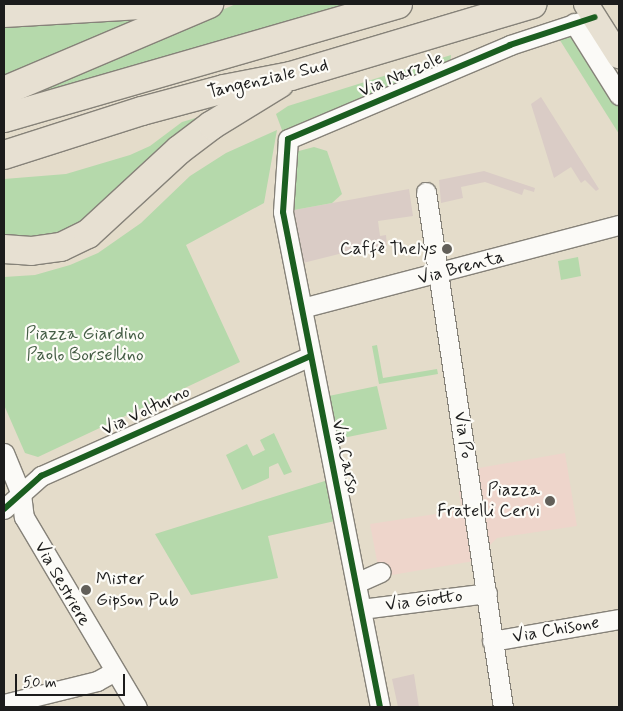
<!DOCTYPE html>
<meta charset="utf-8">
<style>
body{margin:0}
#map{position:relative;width:623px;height:711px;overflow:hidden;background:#e4dcca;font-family:Mynerve,sans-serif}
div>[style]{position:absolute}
.built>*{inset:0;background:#eed5cb}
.industrial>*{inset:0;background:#daccc6}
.green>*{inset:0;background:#b5d9ab}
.roads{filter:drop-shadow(1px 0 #868279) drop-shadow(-1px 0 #868279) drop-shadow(0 1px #868279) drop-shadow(0 -1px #868279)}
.minor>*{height:19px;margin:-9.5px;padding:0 9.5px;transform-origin:9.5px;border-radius:9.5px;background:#fbfaf7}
.major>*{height:24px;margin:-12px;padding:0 12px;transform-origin:12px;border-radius:12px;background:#e7e0d2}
.highway>*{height:28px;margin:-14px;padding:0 14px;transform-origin:14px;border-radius:14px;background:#e7e0d2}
.cycleway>*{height:6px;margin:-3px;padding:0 3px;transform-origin:3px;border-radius:3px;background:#1b5e20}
.dots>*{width:14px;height:14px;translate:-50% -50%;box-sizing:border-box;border:2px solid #fdfcf7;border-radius:50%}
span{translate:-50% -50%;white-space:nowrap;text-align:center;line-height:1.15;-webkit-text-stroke:4.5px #fdfcf7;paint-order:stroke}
.street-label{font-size:18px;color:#1c1c1c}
.poi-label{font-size:18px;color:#1c1c1c}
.right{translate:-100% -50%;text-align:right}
.left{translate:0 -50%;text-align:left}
.park-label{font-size:18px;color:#445d45}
.frame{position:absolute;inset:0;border:5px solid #1c1c1c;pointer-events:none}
.scale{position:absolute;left:15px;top:674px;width:110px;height:22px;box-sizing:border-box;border:2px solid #1c1c1c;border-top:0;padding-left:6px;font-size:15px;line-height:18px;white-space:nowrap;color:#1c1c1c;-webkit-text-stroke:4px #fdfcf7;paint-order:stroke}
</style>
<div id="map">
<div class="built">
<div style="clip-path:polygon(565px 453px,577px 526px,497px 538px,474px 561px,380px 577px,370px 524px,462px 510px,459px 492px,473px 469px)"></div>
</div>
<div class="industrial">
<div style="clip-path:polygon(541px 97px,599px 189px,596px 191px,585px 180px,581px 183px,571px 167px,554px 178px,531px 104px)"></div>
<div style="clip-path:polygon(484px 171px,535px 188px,534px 192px,524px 189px,522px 195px,485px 182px,461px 187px,463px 198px,441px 203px,439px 180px)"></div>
<div style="clip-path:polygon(409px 189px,413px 216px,378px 221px,380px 236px,386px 235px,387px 246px,372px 251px,371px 246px,303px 263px,294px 210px)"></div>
<div style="clip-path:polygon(414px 674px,419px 707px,398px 707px,392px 679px)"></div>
</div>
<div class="green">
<div style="clip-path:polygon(236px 4px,348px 4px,20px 103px,12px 99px)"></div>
<div style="clip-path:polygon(149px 18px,4px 81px,4px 23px)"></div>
<div style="clip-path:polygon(569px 27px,619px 107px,619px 134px,556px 34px)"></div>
<div style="clip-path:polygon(451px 55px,450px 65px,285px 138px,276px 114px,288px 106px)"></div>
<div style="clip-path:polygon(199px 117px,90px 221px,47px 238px,4px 239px,4px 179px,66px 174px,130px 155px,150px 146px,182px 122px)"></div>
<div style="clip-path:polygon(277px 130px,264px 203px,186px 245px,240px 362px,38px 457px,25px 453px,4px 405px,4px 277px,35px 275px,70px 265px,98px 253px,141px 223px,190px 176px,226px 153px)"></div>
<div style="clip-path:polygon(314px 147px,327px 151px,342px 194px,332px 203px,294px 210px,295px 152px)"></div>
<div style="clip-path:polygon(578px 257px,581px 276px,561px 280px,558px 261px)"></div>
<div style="clip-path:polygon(377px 345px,383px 378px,437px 369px,438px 374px,379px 384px,372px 346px)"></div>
<div style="clip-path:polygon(377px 386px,387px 429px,333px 440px,324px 397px)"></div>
<div style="clip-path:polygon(274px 433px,292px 472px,284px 475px,278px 463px,269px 467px,269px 478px,242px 490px,226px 455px,247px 444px,253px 456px,265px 450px,260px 440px)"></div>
<div style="clip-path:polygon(328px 480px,335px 521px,268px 536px,278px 578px,191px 595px,155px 534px)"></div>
</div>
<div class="roads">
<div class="minor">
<div style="left:574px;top:23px;width:85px;rotate:58deg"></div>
<div style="left:426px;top:192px;width:521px;rotate:81.5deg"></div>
<div style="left:302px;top:308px;width:328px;rotate:-14.7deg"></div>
<div style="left:4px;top:453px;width:44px;rotate:67.5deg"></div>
<div style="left:21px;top:494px;width:23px;rotate:83deg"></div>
<div style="left:24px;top:517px;width:221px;rotate:59.3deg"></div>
<div style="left:4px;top:509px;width:50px;rotate:-41.7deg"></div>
<div style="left:41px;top:476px;width:295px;rotate:-24deg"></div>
<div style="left:356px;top:583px;width:27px;rotate:-24deg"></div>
<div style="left:361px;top:609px;width:127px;rotate:-7.2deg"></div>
<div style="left:492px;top:641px;width:129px;rotate:-9.8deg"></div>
<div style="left:4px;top:704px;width:96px;rotate:-13.9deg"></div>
<div style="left:97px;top:681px;width:18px;rotate:-29deg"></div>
<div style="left:380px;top:707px;width:504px;rotate:-101.09deg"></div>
<div style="left:283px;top:212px;width:73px;rotate:-86.1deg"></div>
<div style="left:288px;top:139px;width:241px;rotate:-22.9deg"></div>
<div style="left:510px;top:45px;width:89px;rotate:-18.2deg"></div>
</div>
<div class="major">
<div style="left:586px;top:4px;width:62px;rotate:57.6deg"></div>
</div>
<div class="highway">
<div style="left:4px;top:13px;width:154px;rotate:-3.3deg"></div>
<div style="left:4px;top:91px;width:223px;rotate:-23deg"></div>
<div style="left:4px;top:118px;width:410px;rotate:-16.1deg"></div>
<div style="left:4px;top:155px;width:145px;rotate:-17.7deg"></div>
<div style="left:142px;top:111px;width:85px;rotate:-15deg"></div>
<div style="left:224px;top:89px;width:68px;rotate:-11deg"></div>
<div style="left:291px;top:76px;width:252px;rotate:-16.6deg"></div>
<div style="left:4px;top:249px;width:27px;rotate:4deg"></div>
<div style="left:31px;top:251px;width:30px;rotate:-8deg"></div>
<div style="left:61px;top:247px;width:30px;rotate:-26deg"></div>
<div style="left:88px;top:234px;width:124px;rotate:-42.7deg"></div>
<div style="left:179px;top:150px;width:41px;rotate:-37.1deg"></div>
<div style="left:212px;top:125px;width:79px;rotate:-31.5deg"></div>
</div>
</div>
<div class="cycleway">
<div style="left:4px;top:509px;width:50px;rotate:-41.7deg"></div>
<div style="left:41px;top:476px;width:295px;rotate:-24deg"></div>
<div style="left:380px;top:707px;width:504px;rotate:-101.09deg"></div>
<div style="left:283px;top:212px;width:73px;rotate:-86.1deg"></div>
<div style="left:288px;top:139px;width:241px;rotate:-22.9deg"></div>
<div style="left:510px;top:45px;width:89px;rotate:-18.2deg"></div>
</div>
<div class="dots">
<div style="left:447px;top:249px;background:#625f59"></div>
<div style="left:550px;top:501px;background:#625f59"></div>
<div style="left:86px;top:590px;background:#625f59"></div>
</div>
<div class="street-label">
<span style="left:401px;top:75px;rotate:-23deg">Via Narzole</span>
<span style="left:268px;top:79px;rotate:-13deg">Tangenziale Sud</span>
<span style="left:461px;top:268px;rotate:-15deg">Via Brenta</span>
<span style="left:146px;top:411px;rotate:-25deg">Via Volturno</span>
<span style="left:463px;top:435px;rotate:81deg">Via Po</span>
<span style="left:345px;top:457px;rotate:78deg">Via Carso</span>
<span style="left:62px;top:584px;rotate:60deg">Via Sestriere</span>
<span style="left:424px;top:601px;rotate:-7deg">Via Giotto</span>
<span style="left:556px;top:630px;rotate:-10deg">Via Chisone</span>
</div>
<div class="poi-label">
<span class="right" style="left:437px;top:249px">Caffè Thelys</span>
<span class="right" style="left:540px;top:501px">Piazza<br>Fratelli Cervi</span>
<span class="left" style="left:96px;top:590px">Mister<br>Gipson Pub</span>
</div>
<div class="park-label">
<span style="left:85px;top:345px">Piazza Giardino<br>Paolo Borsellino</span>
</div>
<div class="frame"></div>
<div class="scale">50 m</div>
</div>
